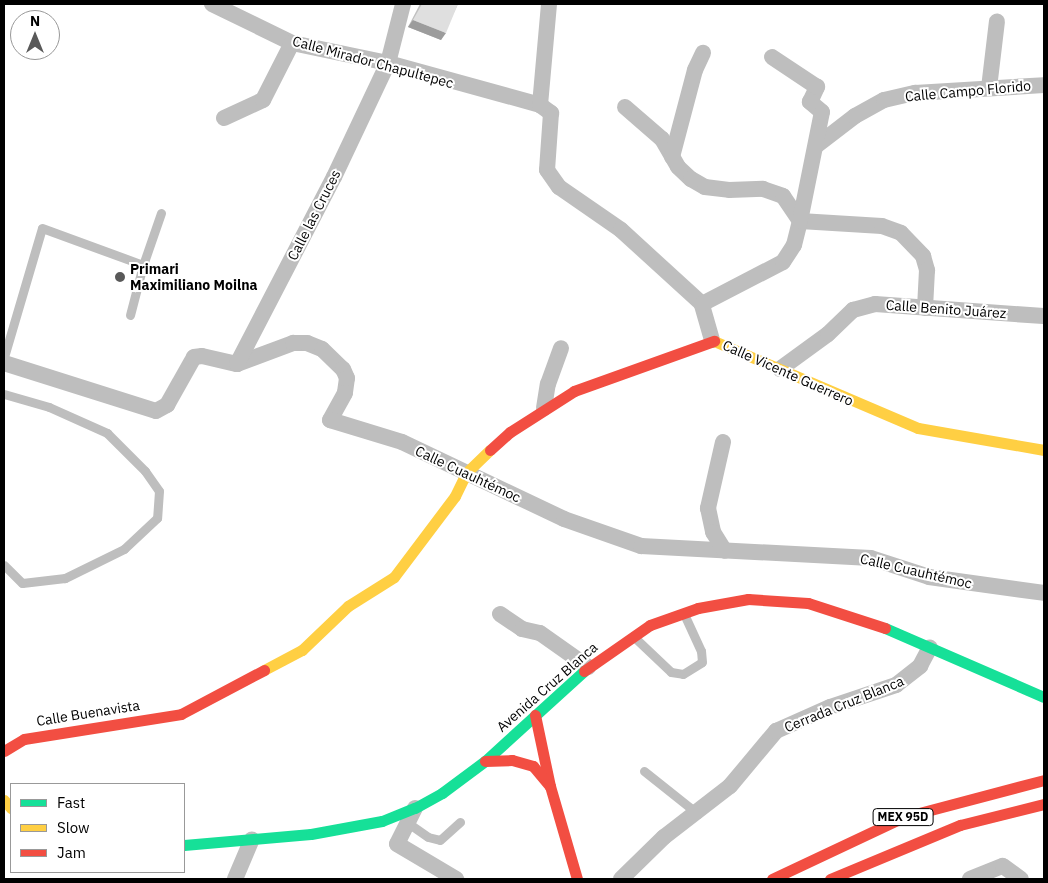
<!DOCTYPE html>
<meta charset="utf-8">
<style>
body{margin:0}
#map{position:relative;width:1048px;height:883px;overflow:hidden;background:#fff;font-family:"IBM Plex Sans",sans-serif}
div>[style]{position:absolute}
.lane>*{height:9px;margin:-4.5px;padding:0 4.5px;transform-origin:4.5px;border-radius:4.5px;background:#bebebe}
.street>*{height:16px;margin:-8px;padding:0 8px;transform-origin:8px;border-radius:8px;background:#bebebe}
.fast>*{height:11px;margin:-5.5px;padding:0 5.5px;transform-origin:5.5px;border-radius:5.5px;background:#16e098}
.slow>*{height:11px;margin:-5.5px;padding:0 5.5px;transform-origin:5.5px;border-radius:5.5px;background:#ffcf43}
.jam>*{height:11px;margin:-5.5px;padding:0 5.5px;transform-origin:5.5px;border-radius:5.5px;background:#f24e42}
.wall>*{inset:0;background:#c0c0c0}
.shaded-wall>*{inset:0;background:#9c9c9c}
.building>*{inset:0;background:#dfdfdf}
.dots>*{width:14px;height:14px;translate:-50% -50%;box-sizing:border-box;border:2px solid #fff;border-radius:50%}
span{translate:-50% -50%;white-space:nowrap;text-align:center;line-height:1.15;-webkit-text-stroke:4px #fff;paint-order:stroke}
.shield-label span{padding:1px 4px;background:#fff;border:1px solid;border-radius:4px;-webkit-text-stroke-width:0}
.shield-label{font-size:12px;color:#000;font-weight:700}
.street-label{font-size:14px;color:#000}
.poi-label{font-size:14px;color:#000;font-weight:700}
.left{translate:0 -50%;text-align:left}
.frame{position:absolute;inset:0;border:5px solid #000;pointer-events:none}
.legend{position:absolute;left:10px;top:783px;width:175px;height:90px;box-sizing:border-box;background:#fff;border:1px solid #999;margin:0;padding:6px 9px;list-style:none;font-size:15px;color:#000}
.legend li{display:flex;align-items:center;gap:10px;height:25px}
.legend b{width:25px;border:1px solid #999}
.north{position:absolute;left:10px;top:10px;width:50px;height:50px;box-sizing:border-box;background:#fff;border:1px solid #999;border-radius:50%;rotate:0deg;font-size:14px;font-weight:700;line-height:20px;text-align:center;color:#000}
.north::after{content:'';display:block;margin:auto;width:18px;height:22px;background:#595959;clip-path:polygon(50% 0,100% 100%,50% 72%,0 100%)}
</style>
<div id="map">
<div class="lane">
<div style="left:130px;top:315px;width:52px;rotate:-75.4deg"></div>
<div style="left:4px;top:357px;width:134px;rotate:-73.6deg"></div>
<div style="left:42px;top:228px;width:108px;rotate:20.1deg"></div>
<div style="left:143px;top:265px;width:55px;rotate:-70.9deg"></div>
<div style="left:4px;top:394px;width:47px;rotate:16.1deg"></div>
<div style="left:49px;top:407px;width:64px;rotate:24.1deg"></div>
<div style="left:107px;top:433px;width:54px;rotate:45deg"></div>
<div style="left:145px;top:471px;width:24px;rotate:55deg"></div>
<div style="left:159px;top:491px;width:27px;rotate:94deg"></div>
<div style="left:157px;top:518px;width:45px;rotate:136.8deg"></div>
<div style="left:124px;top:549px;width:66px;rotate:153.8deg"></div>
<div style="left:65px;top:578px;width:43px;rotate:173.4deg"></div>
<div style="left:22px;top:583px;width:25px;rotate:-135deg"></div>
<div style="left:633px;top:636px;width:52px;rotate:43.5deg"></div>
<div style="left:671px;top:672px;width:12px;rotate:9deg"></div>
<div style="left:683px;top:674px;width:22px;rotate:-32deg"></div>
<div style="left:702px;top:662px;width:11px;rotate:-95deg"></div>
<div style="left:701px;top:651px;width:41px;rotate:-114.7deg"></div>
<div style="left:644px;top:771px;width:69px;rotate:38.5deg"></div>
<div style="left:408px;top:823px;width:24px;rotate:35deg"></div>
<div style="left:428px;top:837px;width:12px;rotate:14deg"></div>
<div style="left:440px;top:840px;width:27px;rotate:-42deg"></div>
</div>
<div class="street">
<div style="left:212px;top:4px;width:89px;rotate:26deg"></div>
<div style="left:292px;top:43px;width:98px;rotate:11.8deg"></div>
<div style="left:388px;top:63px;width:158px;rotate:15.4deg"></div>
<div style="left:540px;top:105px;width:14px;rotate:36deg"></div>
<div style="left:551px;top:113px;width:57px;rotate:94deg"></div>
<div style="left:547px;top:170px;width:21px;rotate:55deg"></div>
<div style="left:559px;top:187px;width:75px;rotate:34.7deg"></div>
<div style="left:621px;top:230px;width:110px;rotate:42.4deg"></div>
<div style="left:989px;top:88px;width:67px;rotate:-83.2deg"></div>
<div style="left:540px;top:105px;width:101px;rotate:-84.9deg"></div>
<div style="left:625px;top:107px;width:49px;rotate:40.9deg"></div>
<div style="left:662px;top:139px;width:32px;rotate:60deg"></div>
<div style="left:678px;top:167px;width:18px;rotate:43deg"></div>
<div style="left:691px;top:179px;width:16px;rotate:30deg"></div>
<div style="left:705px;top:187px;width:24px;rotate:7deg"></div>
<div style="left:729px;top:190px;width:34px;rotate:-2deg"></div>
<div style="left:763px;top:189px;width:21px;rotate:19deg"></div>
<div style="left:783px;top:196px;width:30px;rotate:56deg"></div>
<div style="left:224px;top:118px;width:43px;rotate:-24.8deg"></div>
<div style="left:263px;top:100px;width:64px;rotate:-63deg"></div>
<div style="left:816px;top:146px;width:49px;rotate:-37.6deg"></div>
<div style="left:855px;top:116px;width:33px;rotate:-29deg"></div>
<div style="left:884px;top:100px;width:32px;rotate:-13deg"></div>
<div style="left:915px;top:93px;width:129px;rotate:-3.5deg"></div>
<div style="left:672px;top:157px;width:90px;rotate:-75.2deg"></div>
<div style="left:695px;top:70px;width:19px;rotate:-65deg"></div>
<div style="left:800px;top:221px;width:82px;rotate:3.5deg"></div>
<div style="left:882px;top:226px;width:20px;rotate:20deg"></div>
<div style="left:901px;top:233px;width:32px;rotate:46deg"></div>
<div style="left:923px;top:256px;width:15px;rotate:74deg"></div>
<div style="left:927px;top:270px;width:38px;rotate:93deg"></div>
<div style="left:712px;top:340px;width:37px;rotate:-106deg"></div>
<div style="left:702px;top:304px;width:91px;rotate:-27.4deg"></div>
<div style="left:783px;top:262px;width:20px;rotate:-57deg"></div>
<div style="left:794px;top:245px;width:25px;rotate:-76deg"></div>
<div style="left:800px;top:221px;width:111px;rotate:-78.6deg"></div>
<div style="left:822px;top:112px;width:16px;rotate:-140deg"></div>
<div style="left:810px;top:102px;width:17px;rotate:-65deg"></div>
<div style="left:817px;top:87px;width:54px;rotate:-146.3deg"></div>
<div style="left:4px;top:363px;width:159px;rotate:17.5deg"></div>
<div style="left:156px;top:411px;width:13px;rotate:-29deg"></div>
<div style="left:167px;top:405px;width:55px;rotate:-60.6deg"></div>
<div style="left:194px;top:357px;width:8px;rotate:-7deg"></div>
<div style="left:202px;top:356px;width:36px;rotate:13deg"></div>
<div style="left:237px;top:364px;width:60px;rotate:-20.6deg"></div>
<div style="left:293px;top:343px;width:14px"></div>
<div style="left:307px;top:343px;width:16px;rotate:22deg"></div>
<div style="left:322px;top:349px;width:29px;rotate:44deg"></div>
<div style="left:343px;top:369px;width:10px;rotate:66deg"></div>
<div style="left:347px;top:378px;width:15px;rotate:98deg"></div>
<div style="left:345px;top:393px;width:31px;rotate:119deg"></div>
<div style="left:330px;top:420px;width:75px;rotate:17deg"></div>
<div style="left:402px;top:442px;width:179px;rotate:25.4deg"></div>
<div style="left:564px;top:519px;width:82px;rotate:19.3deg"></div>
<div style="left:641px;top:546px;width:230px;rotate:3deg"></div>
<div style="left:871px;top:558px;width:61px;rotate:18.1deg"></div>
<div style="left:929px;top:577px;width:116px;rotate:7.9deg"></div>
<div style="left:237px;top:364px;width:211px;rotate:-62.6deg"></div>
<div style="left:334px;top:177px;width:126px;rotate:-64.7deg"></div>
<div style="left:388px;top:63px;width:61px;rotate:-75.7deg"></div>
<div style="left:780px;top:369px;width:59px;rotate:-36.1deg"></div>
<div style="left:828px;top:334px;width:35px;rotate:-44deg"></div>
<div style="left:853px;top:310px;width:23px;rotate:-15deg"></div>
<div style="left:875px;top:304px;width:169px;rotate:4.1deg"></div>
<div style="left:544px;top:408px;width:24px;rotate:-81deg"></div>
<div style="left:548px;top:384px;width:38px;rotate:-70deg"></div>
<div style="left:723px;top:442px;width:68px;rotate:102.8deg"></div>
<div style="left:708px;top:508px;width:25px;rotate:78deg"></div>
<div style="left:713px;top:532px;width:22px;rotate:58deg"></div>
<div style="left:500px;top:614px;width:27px;rotate:34deg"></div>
<div style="left:522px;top:629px;width:18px;rotate:13deg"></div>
<div style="left:540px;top:633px;width:59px;rotate:35.3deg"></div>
<div style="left:415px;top:808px;width:40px;rotate:116.6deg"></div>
<div style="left:397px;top:844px;width:69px;rotate:30.7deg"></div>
<div style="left:235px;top:879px;width:43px;rotate:-67deg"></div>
<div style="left:621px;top:879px;width:60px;rotate:-44.3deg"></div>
<div style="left:664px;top:837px;width:83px;rotate:-37.7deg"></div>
<div style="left:730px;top:786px;width:72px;rotate:-50.1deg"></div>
<div style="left:776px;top:731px;width:59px;rotate:-24deg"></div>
<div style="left:830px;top:707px;width:70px;rotate:-18.4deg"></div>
<div style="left:896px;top:685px;width:31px;rotate:-38deg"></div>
<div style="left:920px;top:666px;width:21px;rotate:-62deg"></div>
<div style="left:970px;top:879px;width:35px;rotate:-22deg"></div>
<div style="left:1003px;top:866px;width:22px;rotate:36deg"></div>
</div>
<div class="fast">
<div style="left:885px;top:628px;width:173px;rotate:23.5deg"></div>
<div style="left:184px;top:845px;width:127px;rotate:-5deg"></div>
<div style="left:311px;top:834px;width:72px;rotate:-10.4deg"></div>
<div style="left:382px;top:821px;width:35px;rotate:-22deg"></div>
<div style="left:415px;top:808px;width:31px;rotate:-29deg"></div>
<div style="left:442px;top:793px;width:54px;rotate:-36.7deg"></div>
<div style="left:485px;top:761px;width:134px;rotate:-42.3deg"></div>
</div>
<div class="slow">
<div style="left:714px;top:341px;width:222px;rotate:23.1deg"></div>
<div style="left:918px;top:428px;width:128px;rotate:9.9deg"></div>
<div style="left:264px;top:670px;width:43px;rotate:-27.8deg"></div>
<div style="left:302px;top:650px;width:64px;rotate:-43.7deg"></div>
<div style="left:348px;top:606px;width:54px;rotate:-32.2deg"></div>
<div style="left:394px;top:577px;width:101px;rotate:-53deg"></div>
<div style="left:455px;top:496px;width:25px;rotate:-64deg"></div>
<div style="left:466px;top:473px;width:33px;rotate:-44deg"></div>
<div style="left:4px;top:800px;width:11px;rotate:49deg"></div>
</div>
<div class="jam">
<div style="left:490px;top:450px;width:27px;rotate:-42deg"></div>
<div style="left:510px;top:432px;width:76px;rotate:-32.6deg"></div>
<div style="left:574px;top:391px;width:149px;rotate:-19.7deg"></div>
<div style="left:584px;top:671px;width:80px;rotate:-34.9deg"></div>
<div style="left:650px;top:625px;width:51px;rotate:-19.5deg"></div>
<div style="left:698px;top:608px;width:51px;rotate:-10.2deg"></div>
<div style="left:748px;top:599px;width:60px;rotate:3.8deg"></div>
<div style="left:808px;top:603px;width:81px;rotate:18deg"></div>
<div style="left:535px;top:715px;width:73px;rotate:78.1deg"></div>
<div style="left:550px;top:786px;width:97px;rotate:73.8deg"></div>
<div style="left:4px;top:751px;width:23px;rotate:-31deg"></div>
<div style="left:24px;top:739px;width:159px;rotate:-9deg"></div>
<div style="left:181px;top:714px;width:94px;rotate:-27.9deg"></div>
<div style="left:485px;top:761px;width:27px;rotate:-2deg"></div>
<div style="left:512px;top:760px;width:22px;rotate:16deg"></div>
<div style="left:533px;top:766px;width:26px;rotate:50deg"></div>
<div style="left:772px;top:879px;width:146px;rotate:-25.2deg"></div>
<div style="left:904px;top:817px;width:145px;rotate:-14.8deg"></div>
<div style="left:830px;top:879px;width:141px;rotate:-22.6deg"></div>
<div style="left:960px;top:825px;width:87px;rotate:-14deg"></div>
</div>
<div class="wall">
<div style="clip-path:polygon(420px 4px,458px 4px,441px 40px,408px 27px)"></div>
</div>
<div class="shaded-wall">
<div style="clip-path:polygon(413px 20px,446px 33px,441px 40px,408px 27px)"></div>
</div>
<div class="building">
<div style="clip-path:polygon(422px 4px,458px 4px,446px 33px,413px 20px)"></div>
</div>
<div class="dots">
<div style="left:120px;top:277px;background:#595959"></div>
</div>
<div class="shield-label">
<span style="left:903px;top:817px">MEX 95D</span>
</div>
<div class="street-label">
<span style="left:373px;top:62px;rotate:15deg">Calle Mirador Chapultepec</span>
<span style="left:968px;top:91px;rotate:-5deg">Calle Campo Florido</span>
<span style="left:314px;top:215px;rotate:-63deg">Calle las Cruces</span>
<span style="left:946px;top:309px;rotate:4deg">Calle Benito Juárez</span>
<span style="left:788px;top:373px;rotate:24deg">Calle Vicente Guerrero</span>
<span style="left:468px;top:474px;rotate:25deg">Calle Cuauhtémoc</span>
<span style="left:916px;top:571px;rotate:13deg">Calle Cuauhtémoc</span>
<span style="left:547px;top:687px;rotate:-41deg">Avenida Cruz Blanca</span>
<span style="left:844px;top:704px;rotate:-22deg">Cerrada Cruz Blanca</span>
<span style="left:88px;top:713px;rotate:-9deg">Calle Buenavista</span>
</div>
<div class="poi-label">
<span class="left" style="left:130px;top:277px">Primari<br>Maximiliano Moilna</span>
</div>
<div class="frame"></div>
<ul class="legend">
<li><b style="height:6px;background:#16e098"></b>Fast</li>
<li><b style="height:6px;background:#ffcf43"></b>Slow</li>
<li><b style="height:6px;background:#f24e42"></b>Jam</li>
</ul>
<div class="north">N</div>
</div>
